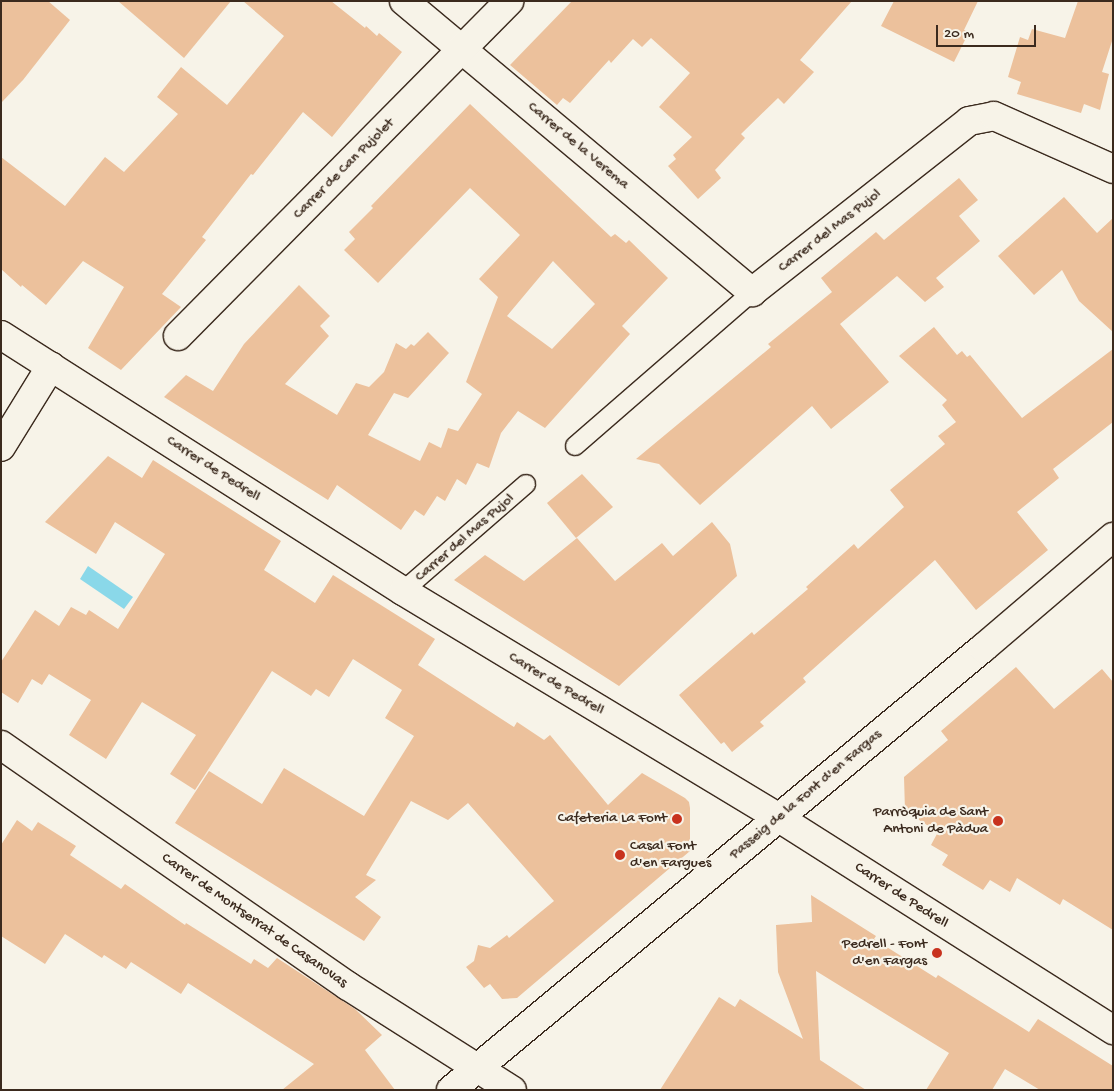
<!DOCTYPE html>
<meta charset="utf-8">
<style>
body{margin:0}
#map{position:relative;width:1114px;height:1091px;overflow:hidden;background:#f7f3e8;font-family:"Gochi Hand",sans-serif}
div>[style]{position:absolute}
.water>*{inset:0;background:#8ad8e9}
.building>*{inset:0;background:#ecc19c}
.roads{filter:drop-shadow(1px 0 #3b2a1e) drop-shadow(-1px 0 #3b2a1e) drop-shadow(0 1px #3b2a1e) drop-shadow(0 -1px #3b2a1e)}
.lane>*{height:18px;margin:-9px;padding:0 9px;transform-origin:9px;border-radius:9px;background:#f7f3e8}
.street>*{height:28px;margin:-14px;padding:0 14px;transform-origin:14px;border-radius:14px;background:#f7f3e8}
.dots>*{width:14px;height:14px;translate:-50% -50%;box-sizing:border-box;border:2px solid #f7f3e8;border-radius:50%}
span{translate:-50% -50%;white-space:nowrap;text-align:center;line-height:1.15;-webkit-text-stroke:4.5px #f7f3e8;paint-order:stroke}
.street-label{font-size:15px;color:#3b2a1e}
.poi-label{font-size:15px;color:#3b2a1e}
.right{translate:-100% -50%;text-align:right}
.left{translate:0 -50%;text-align:left}
.frame{position:absolute;inset:0;border:2px solid #3b2a1e;pointer-events:none}
.scale{position:absolute;left:936px;top:25px;width:100px;height:22px;box-sizing:border-box;border:2px solid #3b2a1e;border-top:0;padding-left:6px;font-size:15px;line-height:18px;white-space:nowrap;color:#3b2a1e;-webkit-text-stroke:4px #f7f3e8;paint-order:stroke}
</style>
<div id="map">
<div class="water">
<div style="clip-path:polygon(88px 566px,133px 597px,124px 609px,80px 579px)"></div>
</div>
<div class="building">
<div style="clip-path:polygon(1px 1px,48px 1px,70px 20px,23px 80px,1px 103px)"></div>
<div style="clip-path:polygon(118px 1px,231px 1px,184px 58px)"></div>
<div style="clip-path:polygon(243px 1px,331px 1px,365px 28px,366px 26px,377px 36px,379px 33px,402px 52px,332px 137px,303px 112px,253px 175px,251px 174px,202px 237px,206px 240px,162px 294px,181px 307px,121px 370px,88px 348px,124px 287px,83px 261px,46px 305px,22px 285px,21px 287px,1px 269px,1px 157px,65px 206px,105px 157px,124px 172px,178px 114px,157px 97px,181px 67px,227px 105px,284px 36px)"></div>
<div style="clip-path:polygon(572px 1px,852px 1px,800px 60px,814px 72px,784px 104px,778px 98px,741px 134px,745px 138px,715px 170px,721px 178px,698px 199px,668px 166px,676px 159px,673px 155px,692px 137px,659px 107px,690px 73px,651px 38px,642px 47px,633px 39px,611px 63px,609px 60px,570px 103px,563px 98px,557px 105px,510px 65px)"></div>
<div style="clip-path:polygon(894px 1px,978px 1px,964px 30px,969px 32px,954px 62px,881px 26px)"></div>
<div style="clip-path:polygon(1078px 1px,1113px 1px,1113px 38px,1102px 72px,1109px 74px,1100px 110px,1084px 104px,1081px 113px,1017px 94px,1021px 82px,1008px 77px,1020px 37px,1028px 40px,1032px 29px,1065px 38px)"></div>
<div style="clip-path:polygon(evenodd,470px 104px,611px 237px,615px 234px,626px 243px,629px 240px,668px 278px,622px 326px,630px 334px,545px 428px,518px 411px,501px 433px,489px 468px,477px 463px,466px 485px,457px 479px,445px 501px,437px 496px,424px 516px,415px 510px,401px 530px,337px 485px,328px 500px,164px 397px,186px 375px,213px 391px,244px 344px,299px 285px,330px 316px,320px 326px,329px 336px,285px 384px,337px 415px,356px 383px,369px 387px,384px 372px,396px 343px,406px 349px,411px 344px,414px 346px,428px 332px,449px 353px,408px 398px,394px 393px,368px 435px,420px 461px,429px 442px,441px 448px,448px 428px,458px 431px,482px 394px,466px 382px,498px 297px,479px 279px,520px 235px,470px 188px,378px 283px,344px 250px,355px 239px,349px 232px,373px 208px,371px 206px,470px 104px,553px 261px,595px 304px,552px 349px,507px 316px,553px 261px)"></div>
<div style="clip-path:polygon(959px 178px,978px 200px,959px 216px,980px 241px,936px 278px,944px 287px,925px 302px,897px 276px,840px 324px,889px 382px,831px 429px,812px 406px,700px 505px,659px 464px,636px 459px,771px 347px,768px 344px,832px 292px,821px 278px,876px 232px,884px 240px)"></div>
<div style="clip-path:polygon(1064px 197px,1097px 233px,1113px 218px,1113px 332px,1079px 301px,1062px 270px,1034px 295px,998px 256px)"></div>
<div style="clip-path:polygon(934px 327px,957px 355px,962px 351px,967px 357px,970px 355px,1022px 418px,1113px 349px,1113px 422px,1053px 469px,1059px 478px,1017px 512px,1048px 550px,976px 610px,935px 560px,803px 678px,806px 682px,760px 722px,764px 726px,761px 728px,732px 752px,724px 742px,721px 744px,679px 695px,752px 632px,754px 635px,808px 589px,806px 587px,854px 544px,858px 549px,904px 507px,890px 490px,945px 444px,938px 436px,956px 422px,942px 405px,947px 400px,899px 356px)"></div>
<div style="clip-path:polygon(108px 456px,142px 478px,153px 460px,281px 541px,264px 570px,315px 603px,333px 575px,435px 639px,418px 665px,514px 727px,517px 722px,544px 740px,550px 735px,608px 805px,642px 773px,685px 798px,689px 802px,690px 808px,690px 851px,517px 998px,502px 999px,490px 984px,484px 988px,466px 967px,474px 961px,478px 945px,490px 948px,507px 935px,509px 938px,554px 901px,468px 803px,448px 820px,411px 801px,366px 875px,376px 880px,355px 897px,381px 917px,364px 941px,175px 823px,209px 771px,262px 804px,284px 768px,364px 816px,414px 736px,385px 718px,402px 690px,353px 659px,329px 697px,316px 689px,311px 696px,272px 671px,195px 790px,170px 774px,196px 735px,142px 702px,106px 759px,69px 735px,91px 700px,49px 674px,42px 685px,32px 679px,18px 703px,1px 692px,1px 662px,35px 610px,59px 626px,71px 607px,86px 615px,89px 610px,118px 629px,165px 554px,115px 522px,96px 554px,45px 522px)"></div>
<div style="clip-path:polygon(582px 474px,613px 507px,576px 538px,547px 503px)"></div>
<div style="clip-path:polygon(712px 522px,730px 544px,737px 576px,619px 686px,454px 580px,485px 555px,524px 581px,577px 538px,615px 581px,662px 543px,673px 556px)"></div>
<div style="clip-path:polygon(1016px 667px,1054px 709px,1102px 669px,1113px 682px,1113px 930px,1063px 899px,1060px 905px,1017px 878px,1010px 892px,990px 880px,983px 890px,942px 865px,948px 855px,931px 845px,938px 832px,905px 811px,904px 777px,948px 740px,941px 731px)"></div>
<div style="clip-path:polygon(17px 820px,32px 831px,38px 822px,76px 846px,70px 855px,121px 889px,125px 884px,185px 925px,186px 923px,251px 964px,254px 959px,268px 968px,277px 958px,355px 1009px,382px 1035px,365px 1050px,395px 1090px,282px 1090px,314px 1064px,188px 983px,181px 994px,131px 962px,126px 969px,104px 955px,102px 958px,65px 934px,45px 964px,1px 936px,1px 845px)"></div>
<div style="clip-path:polygon(811px 895px,876px 936px,874px 939px,936px 978px,938px 975px,1029px 1032px,1038px 1019px,1113px 1066px,1113px 1090px,1040px 1090px,1005px 1069px,992px 1090px,926px 1090px,949px 1053px,816px 971px,820px 1060px,866px 1090px,660px 1090px,719px 997px,735px 1007px,740px 999px,803px 1039px,778px 972px,776px 925px,812px 922px)"></div>
</div>
<div class="roads">
<div class="lane">
<div style="left:575px;top:446px;width:235px;rotate:-41deg"></div>
<div style="left:403px;top:591px;width:163px;rotate:-41deg"></div>
</div>
<div class="street">
<div style="left:404px;top:1px;width:454px;rotate:39.9deg"></div>
<div style="left:752px;top:292px;width:276px;rotate:-38.2deg"></div>
<div style="left:969px;top:121px;width:25px;rotate:-11deg"></div>
<div style="left:994px;top:116px;width:130px;rotate:24deg"></div>
<div style="left:1px;top:335px;width:477px;rotate:32.5deg"></div>
<div style="left:403px;top:591px;width:439px;rotate:31.1deg"></div>
<div style="left:779px;top:818px;width:396px;rotate:32.4deg"></div>
<div style="left:178px;top:336px;width:471px;rotate:-45.3deg"></div>
<div style="left:1px;top:447px;width:95px;rotate:-58.3deg"></div>
<div style="left:1px;top:745px;width:422px;rotate:34.8deg"></div>
<div style="left:348px;top:986px;width:194px;rotate:32.4deg"></div>
<div style="left:451px;top:1090px;width:692px;rotate:-39.72deg"></div>
<div style="left:983px;top:648px;width:171px;rotate:-40.5deg"></div>
</div>
</div>
<div class="dots">
<div style="left:677px;top:819px;background:#c8321e"></div>
<div style="left:998px;top:821px;background:#c8321e"></div>
<div style="left:620px;top:855px;background:#c8321e"></div>
<div style="left:937px;top:953px;background:#c8321e"></div>
</div>
<div class="street-label">
<span style="left:578px;top:146px;rotate:40deg">Carrer de la Verema</span>
<span style="left:344px;top:169px;rotate:-45deg">Carrer de Can Pujolet</span>
<span style="left:830px;top:231px;rotate:-38deg">Carrer del Mas Pujol</span>
<span style="left:213px;top:469px;rotate:33deg">Carrer de Pedrell</span>
<span style="left:465px;top:538px;rotate:-41deg">Carrer del Mas Pujol</span>
<span style="left:556px;top:684px;rotate:31deg">Carrer de Pedrell</span>
<span style="left:806px;top:795px;rotate:-40deg">Passeig de la Font d'en Fargas</span>
<span style="left:901px;top:896px;rotate:33deg">Carrer de Pedrell</span>
<span style="left:254px;top:921px;rotate:35deg">Carrer de Montserrat de Casanovas</span>
</div>
<div class="poi-label">
<span class="right" style="left:988px;top:821px">Parròquia de Sant<br>Antoni de Pàdua</span>
<span class="right" style="left:667px;top:819px">Cafeteria La Font</span>
<span class="left" style="left:630px;top:855px">Casal Font<br>d'en Fargues</span>
<span class="right" style="left:927px;top:953px">Pedrell - Font<br>d'en Fargas</span>
</div>
<div class="frame"></div>
<div class="scale">20 m</div>
</div>
